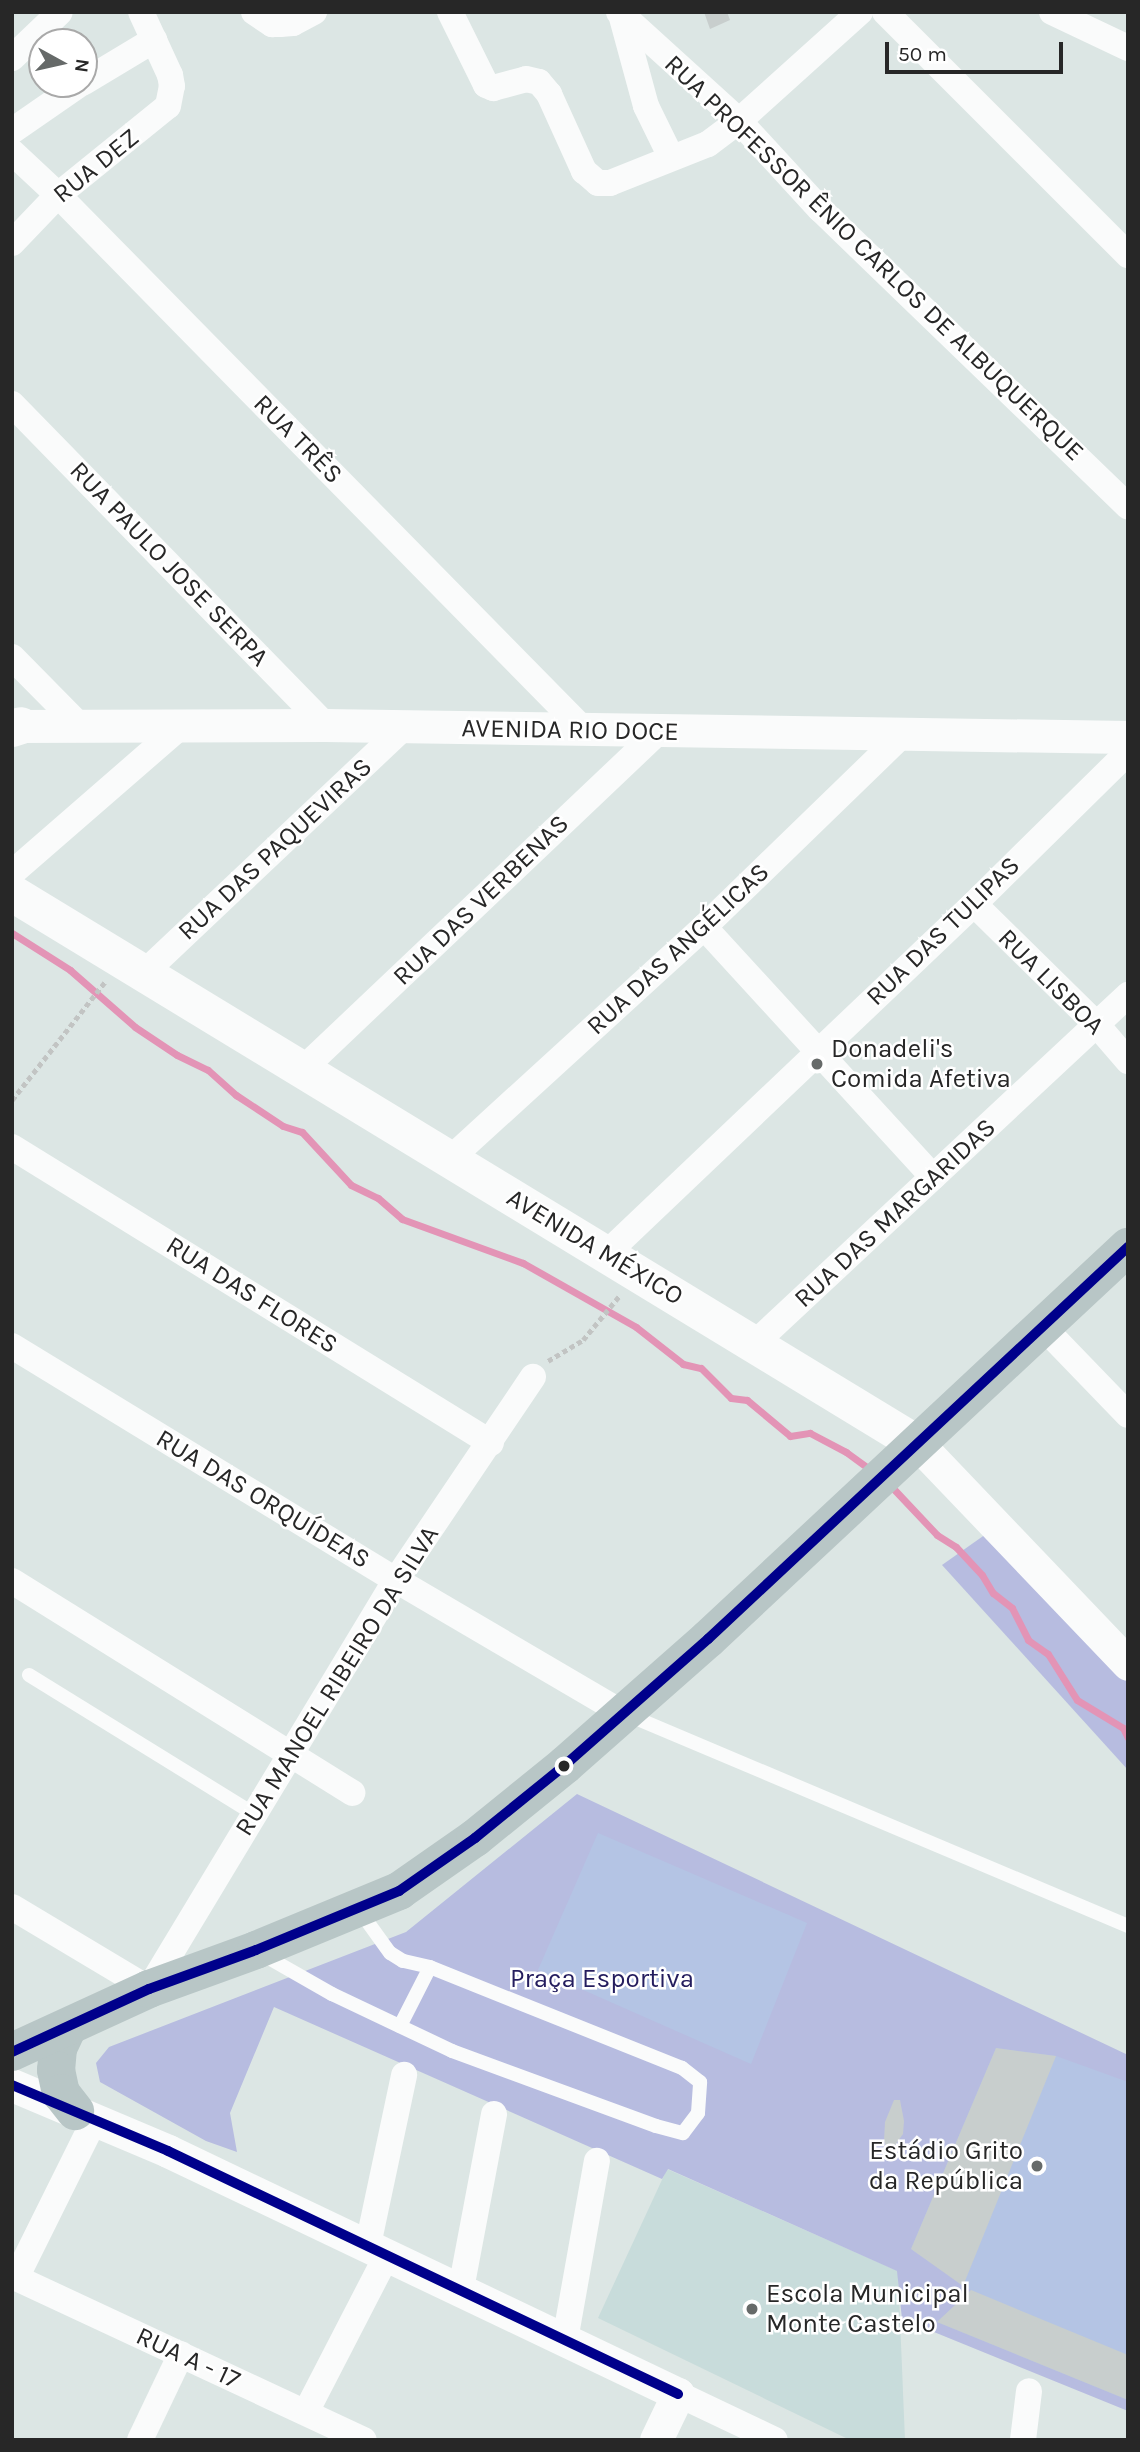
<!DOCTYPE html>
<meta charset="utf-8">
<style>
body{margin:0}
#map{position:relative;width:1140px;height:2452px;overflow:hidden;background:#dce6e4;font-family:Karla,sans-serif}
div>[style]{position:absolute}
.education>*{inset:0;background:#c8dcdb}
.green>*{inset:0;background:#b7bce0}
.pitch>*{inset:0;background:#b4c4e4}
.stream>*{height:7px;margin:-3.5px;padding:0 3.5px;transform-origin:3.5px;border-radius:3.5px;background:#e394b6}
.building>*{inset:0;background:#c8cecd}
.path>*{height:4.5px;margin-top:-2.25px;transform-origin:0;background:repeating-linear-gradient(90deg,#c2c4c3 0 5px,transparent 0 8.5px)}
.service>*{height:14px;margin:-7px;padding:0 7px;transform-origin:7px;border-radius:7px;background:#fafbfb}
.minor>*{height:26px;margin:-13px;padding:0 13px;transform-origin:13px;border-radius:13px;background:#fafbfb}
.tertiary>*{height:33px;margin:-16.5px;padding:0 16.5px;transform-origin:16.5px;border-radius:16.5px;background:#fafbfb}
.secondary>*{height:37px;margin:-18.5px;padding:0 18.5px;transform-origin:18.5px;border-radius:18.5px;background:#fafbfb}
.primary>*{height:38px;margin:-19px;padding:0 19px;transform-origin:19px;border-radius:19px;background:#b8c6c6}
.bus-1>*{height:10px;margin:-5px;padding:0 5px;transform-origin:5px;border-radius:5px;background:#00008b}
.dots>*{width:19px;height:19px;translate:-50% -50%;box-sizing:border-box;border:4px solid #fff;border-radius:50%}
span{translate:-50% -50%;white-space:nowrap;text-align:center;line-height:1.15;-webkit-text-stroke:5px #fff;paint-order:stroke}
.street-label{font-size:26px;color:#272727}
.poi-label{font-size:26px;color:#272727}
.left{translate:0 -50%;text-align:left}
.right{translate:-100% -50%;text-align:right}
.park-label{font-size:26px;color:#241d5e}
.frame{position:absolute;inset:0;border:14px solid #272727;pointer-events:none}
.north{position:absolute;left:28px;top:28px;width:70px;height:70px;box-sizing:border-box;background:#fff;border:2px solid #a9a9a9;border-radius:50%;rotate:98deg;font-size:19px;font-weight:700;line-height:28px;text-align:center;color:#272727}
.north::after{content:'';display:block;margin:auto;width:24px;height:32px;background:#666a69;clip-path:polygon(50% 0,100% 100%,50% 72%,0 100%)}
.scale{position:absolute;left:885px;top:42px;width:178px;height:32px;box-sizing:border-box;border:4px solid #272727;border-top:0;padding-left:9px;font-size:21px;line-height:24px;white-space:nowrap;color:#272727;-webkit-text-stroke:5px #fff;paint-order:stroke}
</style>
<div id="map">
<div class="education">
<div style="clip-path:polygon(667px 2169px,898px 2271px,905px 2440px,850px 2440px,598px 2318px)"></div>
</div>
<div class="green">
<div style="clip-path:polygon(996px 1527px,1128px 1670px,1128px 1770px,942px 1565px)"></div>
<div style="clip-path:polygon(577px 1794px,1128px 2055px,1128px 2411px,902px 2319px,897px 2271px,668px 2169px,662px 2179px,274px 2007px,230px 2113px,237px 2152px,206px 2141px,100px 2082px,96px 2063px,109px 2047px,406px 1932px)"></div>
</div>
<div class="pitch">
<div style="clip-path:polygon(598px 1833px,807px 1923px,751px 2064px,538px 1970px)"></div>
<div style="clip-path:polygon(996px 2048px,1056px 2056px,1128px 2082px,1128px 2400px,937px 2322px,971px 2290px,911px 2249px)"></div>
</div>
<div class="stream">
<div style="left:12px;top:933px;width:69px;rotate:32.5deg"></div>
<div style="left:70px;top:970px;width:86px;rotate:41.2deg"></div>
<div style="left:135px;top:1027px;width:50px;rotate:33.7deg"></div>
<div style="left:177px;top:1055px;width:34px;rotate:26deg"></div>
<div style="left:208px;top:1070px;width:38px;rotate:42deg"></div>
<div style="left:236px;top:1095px;width:56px;rotate:33.4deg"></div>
<div style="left:283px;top:1126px;width:20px;rotate:18deg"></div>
<div style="left:302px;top:1132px;width:72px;rotate:47.2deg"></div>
<div style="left:351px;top:1185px;width:30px;rotate:26deg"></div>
<div style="left:378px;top:1198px;width:32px;rotate:41deg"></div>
<div style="left:402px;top:1219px;width:129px;rotate:20deg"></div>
<div style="left:523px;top:1263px;width:130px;rotate:29.5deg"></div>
<div style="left:636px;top:1327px;width:60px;rotate:38.2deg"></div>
<div style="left:683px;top:1364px;width:18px;rotate:13deg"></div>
<div style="left:701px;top:1368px;width:42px;rotate:45deg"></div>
<div style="left:731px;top:1398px;width:16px;rotate:7deg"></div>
<div style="left:747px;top:1400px;width:56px;rotate:39.9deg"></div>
<div style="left:790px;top:1436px;width:20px;rotate:-9deg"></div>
<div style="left:810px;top:1433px;width:41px;rotate:27.8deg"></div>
<div style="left:846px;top:1452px;width:32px;rotate:36deg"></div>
<div style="left:889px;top:1484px;width:70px;rotate:46.7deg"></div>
<div style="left:937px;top:1535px;width:22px;rotate:32deg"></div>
<div style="left:956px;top:1547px;width:38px;rotate:47deg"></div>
<div style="left:982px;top:1575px;width:21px;rotate:59deg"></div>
<div style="left:993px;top:1593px;width:24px;rotate:38deg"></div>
<div style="left:1012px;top:1608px;width:36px;rotate:63deg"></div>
<div style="left:1028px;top:1640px;width:24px;rotate:35deg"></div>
<div style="left:1048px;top:1654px;width:54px;rotate:57.8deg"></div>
<div style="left:1077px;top:1700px;width:54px;rotate:31.3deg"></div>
<div style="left:1123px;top:1728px;width:11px;rotate:63deg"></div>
</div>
<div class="building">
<div style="clip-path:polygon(704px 12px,727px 12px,730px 20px,710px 29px)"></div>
<div style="clip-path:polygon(996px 2048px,1056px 2056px,963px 2286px,911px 2249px)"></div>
<div style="clip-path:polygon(894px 2100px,900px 2100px,904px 2121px,903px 2134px,893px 2148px,887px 2149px,884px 2141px,885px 2122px)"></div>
<div style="clip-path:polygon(971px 2290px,1128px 2355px,1128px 2400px,937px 2322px)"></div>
</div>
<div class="path">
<div style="left:12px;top:1100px;width:150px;rotate:-51.8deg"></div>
<div style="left:548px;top:1361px;width:41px;rotate:-31deg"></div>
<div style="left:583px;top:1340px;width:58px;rotate:-50.6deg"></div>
</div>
<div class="service">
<div style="left:29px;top:1675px;width:264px;rotate:31.7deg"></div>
<div style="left:626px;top:1714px;width:545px;rotate:22.89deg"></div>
<div style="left:260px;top:1953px;width:83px;rotate:29.7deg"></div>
<div style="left:332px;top:1994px;width:133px;rotate:25.4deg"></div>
<div style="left:452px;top:2051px;width:217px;rotate:20.2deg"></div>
<div style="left:656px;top:2126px;width:28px;rotate:15deg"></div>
<div style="left:683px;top:2133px;width:25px;rotate:-53deg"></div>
<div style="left:698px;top:2113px;width:31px;rotate:-86deg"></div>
<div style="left:700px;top:2082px;width:23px;rotate:-142deg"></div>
<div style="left:682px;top:2068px;width:271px;rotate:-158.2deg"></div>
<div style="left:430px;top:1967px;width:28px;rotate:-167deg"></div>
<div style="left:403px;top:1961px;width:15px;rotate:-148deg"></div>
<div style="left:390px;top:1953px;width:53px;rotate:-125.8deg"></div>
<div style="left:400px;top:2026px;width:66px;rotate:-63deg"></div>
</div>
<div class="minor">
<div style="left:254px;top:12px;width:22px;rotate:34deg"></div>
<div style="left:272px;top:24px;width:8px"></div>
<div style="left:280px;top:24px;width:13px;rotate:-4deg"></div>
<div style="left:293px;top:23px;width:24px;rotate:-28deg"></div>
<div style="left:450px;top:12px;width:81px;rotate:63.7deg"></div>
<div style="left:486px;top:85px;width:8px;rotate:23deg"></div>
<div style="left:493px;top:88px;width:34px;rotate:-15deg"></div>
<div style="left:526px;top:79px;width:13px;rotate:13deg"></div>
<div style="left:539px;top:82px;width:16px;rotate:50deg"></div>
<div style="left:549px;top:94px;width:85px;rotate:65.6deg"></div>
<div style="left:584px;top:171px;width:18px;rotate:41deg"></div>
<div style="left:598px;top:183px;width:12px"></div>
<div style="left:610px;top:183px;width:105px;rotate:-21.7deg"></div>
<div style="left:708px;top:144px;width:39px;rotate:-37deg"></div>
<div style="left:739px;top:121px;width:163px;rotate:-42deg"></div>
<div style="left:619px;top:12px;width:162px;rotate:42.2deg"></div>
<div style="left:739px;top:121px;width:120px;rotate:47.4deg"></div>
<div style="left:820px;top:209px;width:428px;rotate:44deg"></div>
<div style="left:885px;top:12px;width:344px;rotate:45deg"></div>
<div style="left:1052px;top:12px;width:84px;rotate:25.3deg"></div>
<div style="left:621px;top:14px;width:95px;rotate:74.8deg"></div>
<div style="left:646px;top:106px;width:57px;rotate:63.9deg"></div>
<div style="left:12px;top:58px;width:66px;rotate:-43.8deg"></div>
<div style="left:84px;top:82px;width:82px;rotate:-31deg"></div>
<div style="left:12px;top:131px;width:83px;rotate:-34.7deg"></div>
<div style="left:12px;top:152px;width:63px;rotate:43.1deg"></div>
<div style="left:58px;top:195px;width:747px;rotate:45.49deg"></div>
<div style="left:12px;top:243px;width:66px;rotate:-46.2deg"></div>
<div style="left:58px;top:195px;width:141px;rotate:-39deg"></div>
<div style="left:168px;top:106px;width:20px;rotate:-79deg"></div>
<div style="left:172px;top:86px;width:11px;rotate:-100deg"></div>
<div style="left:170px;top:75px;width:69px;rotate:-114.7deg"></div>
<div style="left:12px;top:404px;width:448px;rotate:45.7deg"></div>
<div style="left:12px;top:657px;width:94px;rotate:45.4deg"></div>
<div style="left:12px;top:873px;width:225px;rotate:-41deg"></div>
<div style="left:974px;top:904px;width:173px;rotate:44.5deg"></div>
<div style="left:1097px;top:1025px;width:48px;rotate:49.3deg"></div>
<div style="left:704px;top:927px;width:339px;rotate:47.5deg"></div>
<div style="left:145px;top:972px;width:358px;rotate:-43.4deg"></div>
<div style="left:303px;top:1069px;width:489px;rotate:-43.5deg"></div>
<div style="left:12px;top:1147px;width:563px;rotate:31.71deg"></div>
<div style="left:450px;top:1159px;width:344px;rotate:-42.4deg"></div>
<div style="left:704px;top:927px;width:276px;rotate:-44.1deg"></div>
<div style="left:606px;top:1254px;width:508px;rotate:-43.56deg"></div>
<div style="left:974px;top:904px;width:216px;rotate:-44.6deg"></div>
<div style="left:1043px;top:1327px;width:122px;rotate:46deg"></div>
<div style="left:754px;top:1344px;width:512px;rotate:-43.02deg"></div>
<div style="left:12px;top:1346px;width:450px;rotate:31.4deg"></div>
<div style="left:396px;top:1580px;width:264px;rotate:30.4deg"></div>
<div style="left:12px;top:1581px;width:401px;rotate:31.9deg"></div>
<div style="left:12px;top:1907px;width:160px;rotate:30.9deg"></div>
<div style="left:149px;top:1989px;width:478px;rotate:-58.9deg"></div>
<div style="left:396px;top:1580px;width:245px;rotate:-56deg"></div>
<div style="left:368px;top:2245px;width:174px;rotate:-78deg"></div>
<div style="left:12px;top:2276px;width:388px;rotate:25deg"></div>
<div style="left:16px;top:2278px;width:175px;rotate:-63.6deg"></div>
<div style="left:461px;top:2289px;width:178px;rotate:-79.3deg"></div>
<div style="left:565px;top:2340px;width:182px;rotate:-79.9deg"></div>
<div style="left:678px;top:2394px;width:107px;rotate:25.4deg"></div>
<div style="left:306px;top:2412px;width:179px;rotate:-62.7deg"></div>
<div style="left:140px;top:2440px;width:95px;rotate:-64.5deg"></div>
<div style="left:1023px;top:2440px;width:49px;rotate:-83deg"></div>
</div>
<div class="tertiary">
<div style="left:12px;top:726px;width:313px;rotate:-0.2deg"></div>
<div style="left:325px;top:725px;width:803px;rotate:0.86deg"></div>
<div style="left:918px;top:1444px;width:304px;rotate:46.3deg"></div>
<div style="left:12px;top:2085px;width:169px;rotate:22.9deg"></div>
<div style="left:168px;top:2151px;width:565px;rotate:25.48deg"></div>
<div style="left:678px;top:2394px;width:51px;rotate:115.6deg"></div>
</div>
<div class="secondary">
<div style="left:12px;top:728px;width:9px;rotate:-18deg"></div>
<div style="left:12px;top:893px;width:1060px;rotate:31.31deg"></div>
</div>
<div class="primary">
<div style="left:68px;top:2027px;width:23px;rotate:115deg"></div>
<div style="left:58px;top:2048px;width:22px;rotate:95deg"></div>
<div style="left:56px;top:2070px;width:24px;rotate:78deg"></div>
<div style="left:61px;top:2093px;width:23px;rotate:52deg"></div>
<div style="left:12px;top:2052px;width:151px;rotate:-24.7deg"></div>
<div style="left:149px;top:1989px;width:114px;rotate:-20deg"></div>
<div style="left:256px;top:1950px;width:155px;rotate:-22.4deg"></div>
<div style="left:399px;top:1891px;width:93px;rotate:-34.9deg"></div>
<div style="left:475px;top:1838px;width:116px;rotate:-39deg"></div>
<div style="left:565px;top:1765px;width:191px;rotate:-41.4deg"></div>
<div style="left:708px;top:1639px;width:575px;rotate:-43.03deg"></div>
</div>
<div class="bus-1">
<div style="left:12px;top:2052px;width:151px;rotate:-24.7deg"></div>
<div style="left:149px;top:1989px;width:114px;rotate:-20deg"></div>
<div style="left:256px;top:1950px;width:155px;rotate:-22.4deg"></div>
<div style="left:399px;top:1891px;width:93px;rotate:-34.9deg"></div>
<div style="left:475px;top:1838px;width:116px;rotate:-39deg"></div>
<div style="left:565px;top:1765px;width:191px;rotate:-41.4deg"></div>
<div style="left:708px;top:1639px;width:575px;rotate:-43.03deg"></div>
<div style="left:12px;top:2085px;width:169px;rotate:22.9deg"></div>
<div style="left:168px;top:2151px;width:565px;rotate:25.48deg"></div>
</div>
<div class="dots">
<div style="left:817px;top:1064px;background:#666a69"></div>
<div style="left:564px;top:1766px;background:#272727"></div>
<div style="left:1037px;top:2166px;background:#666a69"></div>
<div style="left:752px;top:2309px;background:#666a69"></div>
</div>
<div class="street-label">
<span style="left:96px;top:166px;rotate:-39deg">RUA DEZ</span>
<span style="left:874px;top:258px;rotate:44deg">RUA PROFESSOR ÊNIO CARLOS DE ALBUQUERQUE</span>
<span style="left:298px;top:439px;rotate:45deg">RUA TRÊS</span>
<span style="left:169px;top:564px;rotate:46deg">RUA PAULO JOSE SERPA</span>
<span style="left:570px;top:730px;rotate:1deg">AVENIDA RIO DOCE</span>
<span style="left:275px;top:849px;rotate:-43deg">RUA DAS PAQUEVIRAS</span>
<span style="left:481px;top:900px;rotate:-44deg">RUA DAS VERBENAS</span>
<span style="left:943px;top:931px;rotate:-44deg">RUA DAS TULIPAS</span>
<span style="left:678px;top:949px;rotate:-43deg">RUA DAS ANGÉLICAS</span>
<span style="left:1051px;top:982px;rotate:45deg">RUA LISBOA</span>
<span style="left:895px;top:1213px;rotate:-43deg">RUA DAS MARGARIDAS</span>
<span style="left:595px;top:1247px;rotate:31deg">AVENIDA MÉXICO</span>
<span style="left:252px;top:1295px;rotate:32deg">RUA DAS FLORES</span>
<span style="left:263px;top:1499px;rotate:31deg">RUA DAS ORQUÍDEAS</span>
<span style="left:337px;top:1681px;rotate:-58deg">RUA MANOEL RIBEIRO DA SILVA</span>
<span style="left:188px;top:2358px;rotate:25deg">RUA A - 17</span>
</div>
<div class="poi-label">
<span class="left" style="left:831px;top:1064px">Donadeli's<br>Comida Afetiva</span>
<span class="right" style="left:1023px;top:2166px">Estádio Grito<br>da República</span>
<span class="left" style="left:766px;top:2309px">Escola Municipal<br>Monte Castelo</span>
</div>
<div class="park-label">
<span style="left:602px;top:1979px">Praça Esportiva</span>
</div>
<div class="frame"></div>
<div class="north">N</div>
<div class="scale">50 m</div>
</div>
